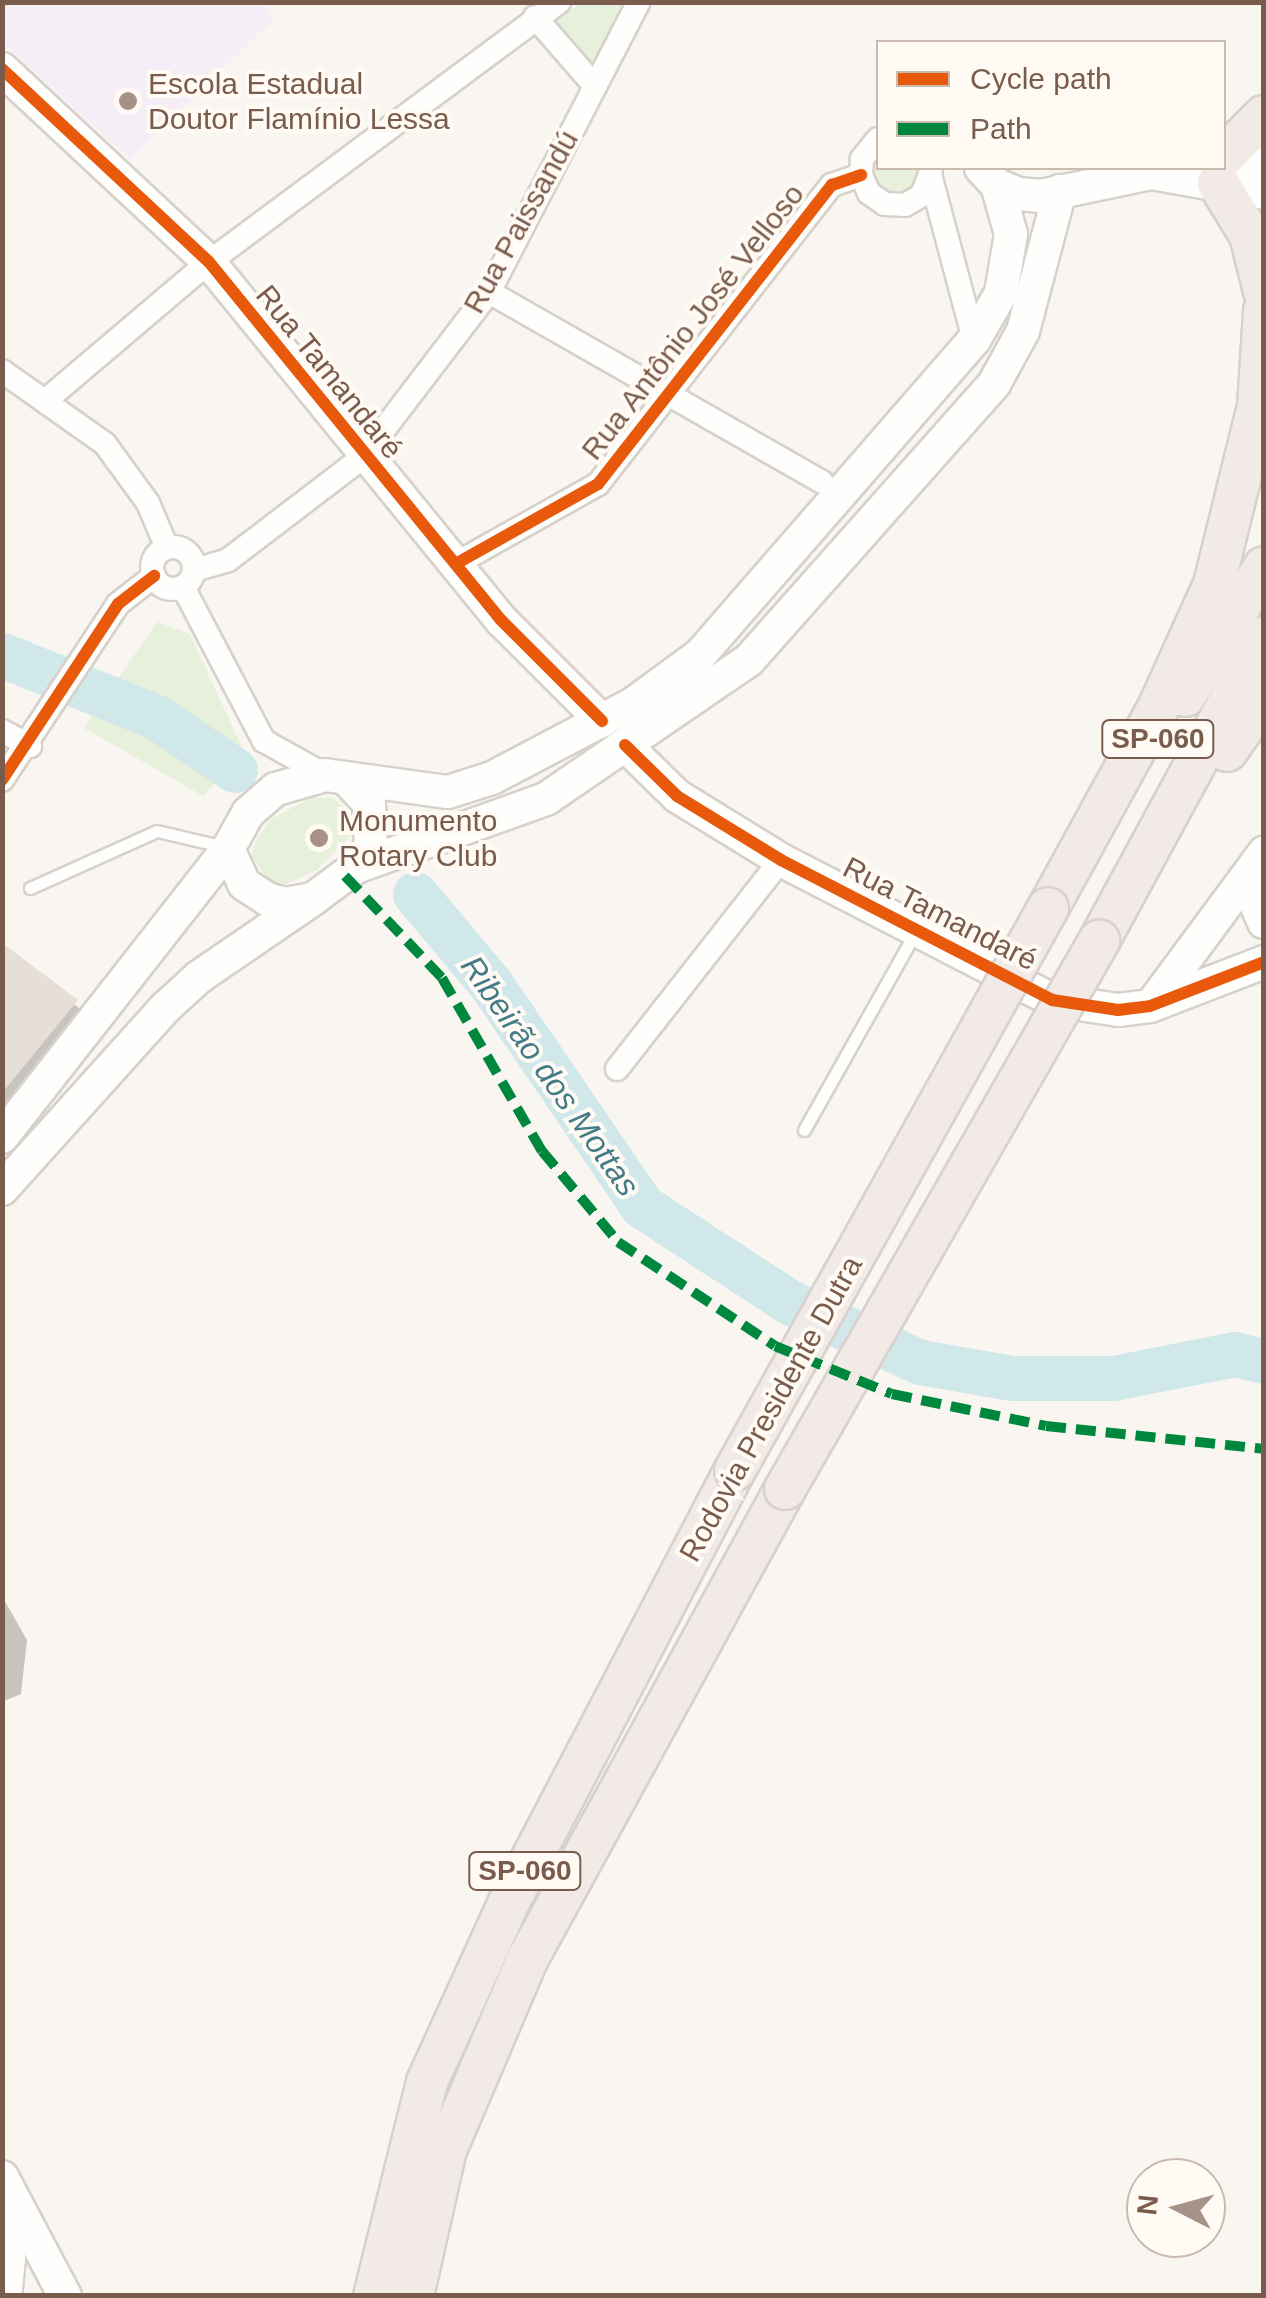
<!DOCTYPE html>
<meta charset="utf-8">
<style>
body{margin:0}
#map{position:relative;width:1266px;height:2298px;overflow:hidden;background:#f9f5f0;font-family:Helvetica,sans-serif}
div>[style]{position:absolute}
.education>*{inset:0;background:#f6eef6}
.green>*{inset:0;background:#e7f0db}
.shadow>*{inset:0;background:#0003}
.river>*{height:45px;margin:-22.5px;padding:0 22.5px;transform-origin:22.5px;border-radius:22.5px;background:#d0e8ea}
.building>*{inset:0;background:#e6ded7}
.roads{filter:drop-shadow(2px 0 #d7d1cb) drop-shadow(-2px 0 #d7d1cb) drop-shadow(0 2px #d7d1cb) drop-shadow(0 -2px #d7d1cb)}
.lane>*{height:11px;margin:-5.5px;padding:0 5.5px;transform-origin:5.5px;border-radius:5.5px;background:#fefefd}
.street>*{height:22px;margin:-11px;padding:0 11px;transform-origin:11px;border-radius:11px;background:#fefefd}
.street>.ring{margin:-11px;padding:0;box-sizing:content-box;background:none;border:22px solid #fefefd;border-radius:50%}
.secondary>*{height:32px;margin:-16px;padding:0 16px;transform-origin:16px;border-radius:16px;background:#fefefd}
.highway>*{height:40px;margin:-20px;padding:0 20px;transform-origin:20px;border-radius:20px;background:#f2eae7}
.bridges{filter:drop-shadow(2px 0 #dad1cc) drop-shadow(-2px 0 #dad1cc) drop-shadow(0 2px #dad1cc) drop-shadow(0 -2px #dad1cc)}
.highway-bridge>*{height:40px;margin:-20px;padding:0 20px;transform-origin:20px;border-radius:20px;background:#f2eae7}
.quiet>*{height:10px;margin-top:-5px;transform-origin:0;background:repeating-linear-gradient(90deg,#00873e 0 20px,transparent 0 30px)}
.cycleway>*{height:12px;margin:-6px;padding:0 6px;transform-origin:6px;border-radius:6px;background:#e8590c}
.dots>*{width:28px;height:28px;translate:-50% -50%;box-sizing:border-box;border:5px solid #fffaf3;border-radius:50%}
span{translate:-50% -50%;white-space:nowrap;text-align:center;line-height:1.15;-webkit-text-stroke:8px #fffaf3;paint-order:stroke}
.shield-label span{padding:2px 8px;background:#fffaf3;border:2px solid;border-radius:8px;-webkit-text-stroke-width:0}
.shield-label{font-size:28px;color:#7a5c4d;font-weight:700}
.poi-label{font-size:30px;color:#7a5c4d}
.left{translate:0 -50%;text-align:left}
.street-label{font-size:30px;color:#7a5c4d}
.water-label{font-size:32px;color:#437c86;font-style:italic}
.frame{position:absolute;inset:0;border:5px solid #7a5c4d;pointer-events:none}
.legend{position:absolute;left:876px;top:40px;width:350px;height:130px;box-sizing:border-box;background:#fffaf3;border:2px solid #cabbb1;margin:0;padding:12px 18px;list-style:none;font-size:30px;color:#7a5c4d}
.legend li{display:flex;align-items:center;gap:20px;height:50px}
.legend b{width:50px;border:2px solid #cabbb1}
.north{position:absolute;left:1126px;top:2158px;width:100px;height:100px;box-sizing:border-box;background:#fffaf3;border:2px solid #cabbb1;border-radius:50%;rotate:276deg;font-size:28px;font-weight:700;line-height:40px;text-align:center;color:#7a5c4d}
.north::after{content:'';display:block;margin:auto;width:35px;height:45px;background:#a69286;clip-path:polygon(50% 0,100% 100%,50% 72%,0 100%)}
</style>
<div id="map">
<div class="education">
<div style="clip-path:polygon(2px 3px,263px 3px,273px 20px,130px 159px,3px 43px)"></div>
</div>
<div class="green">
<div style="clip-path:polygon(580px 3px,634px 3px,591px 76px,548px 27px)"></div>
<div style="clip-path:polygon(878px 150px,878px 168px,920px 168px,914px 189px,898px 197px,874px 188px,869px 163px)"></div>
<div style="clip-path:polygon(157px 622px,190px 634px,244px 752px,203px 796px,84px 728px)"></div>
<div style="clip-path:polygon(310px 798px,333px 798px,349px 812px,354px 832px,317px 870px,286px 884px,270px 882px,251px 856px,256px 840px,270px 820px)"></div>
</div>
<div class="shadow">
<div style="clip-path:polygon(2px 946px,100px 1025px,2px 1119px)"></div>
<div style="clip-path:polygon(2px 1596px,27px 1640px,21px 1694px,2px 1702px)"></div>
</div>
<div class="river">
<div style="left:2px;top:655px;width:166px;rotate:21.9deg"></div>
<div style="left:156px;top:717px;width:95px;rotate:33.9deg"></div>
<div style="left:415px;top:894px;width:116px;rotate:49.9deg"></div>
<div style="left:490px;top:983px;width:270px;rotate:55.7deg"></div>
<div style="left:642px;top:1206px;width:178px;rotate:33.1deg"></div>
<div style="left:791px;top:1303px;width:142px;rotate:24.6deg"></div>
<div style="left:920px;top:1362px;width:93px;rotate:9.9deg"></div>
<div style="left:1012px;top:1378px;width:101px"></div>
<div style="left:1113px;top:1378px;width:124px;rotate:-11.1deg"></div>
<div style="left:1235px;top:1354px;width:30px;rotate:14deg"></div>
</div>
<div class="building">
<div style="clip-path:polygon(2px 943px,78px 1000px,2px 1093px)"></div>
</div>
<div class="roads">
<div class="lane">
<div style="left:30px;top:888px;width:139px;rotate:-24.2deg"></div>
<div style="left:157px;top:831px;width:70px;rotate:13.2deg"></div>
<div style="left:804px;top:1130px;width:226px;rotate:-60.6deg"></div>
</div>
<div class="street">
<div style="left:535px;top:17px;width:91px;rotate:49deg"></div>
<div style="left:878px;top:139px;width:26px;rotate:129deg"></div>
<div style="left:862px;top:159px;width:16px;rotate:94deg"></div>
<div style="left:861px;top:175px;width:20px;rotate:66deg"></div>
<div style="left:869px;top:193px;width:19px;rotate:35deg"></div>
<div style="left:885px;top:204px;width:20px;rotate:3deg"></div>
<div style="left:905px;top:205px;width:20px;rotate:-30deg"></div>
<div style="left:922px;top:195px;width:25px;rotate:-69deg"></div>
<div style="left:931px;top:178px;width:168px;rotate:75.1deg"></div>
<div style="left:489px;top:292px;width:383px;rotate:29.7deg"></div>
<div style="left:2px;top:371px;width:126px;rotate:35.3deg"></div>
<div style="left:105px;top:444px;width:73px;rotate:53.9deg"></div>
<div style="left:148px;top:503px;width:49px;rotate:67.1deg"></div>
<div style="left:45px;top:401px;width:215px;rotate:-40.3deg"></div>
<div style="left:209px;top:262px;width:436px;rotate:-36.6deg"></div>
<div class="ring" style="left:152px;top:547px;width:20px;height:20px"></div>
<div style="left:459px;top:562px;width:159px;rotate:-29.3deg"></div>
<div style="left:598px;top:484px;width:380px;rotate:-52deg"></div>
<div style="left:832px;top:185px;width:31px;rotate:-19deg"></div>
<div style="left:194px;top:570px;width:35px;rotate:-16deg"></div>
<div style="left:228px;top:560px;width:168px;rotate:-37.3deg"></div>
<div style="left:362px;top:458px;width:209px;rotate:-52.6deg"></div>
<div style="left:489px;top:292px;width:326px;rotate:-62.7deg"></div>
<div style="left:183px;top:587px;width:174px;rotate:62.3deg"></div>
<div style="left:264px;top:741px;width:70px;rotate:29.1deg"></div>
<div style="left:2px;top:731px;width:32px;rotate:28deg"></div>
<div style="left:2px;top:780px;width:211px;rotate:-56.6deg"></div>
<div style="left:118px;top:604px;width:46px;rotate:-37.9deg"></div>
<div style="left:617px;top:1069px;width:266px;rotate:-51.9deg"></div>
</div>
<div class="secondary">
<div style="left:2px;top:69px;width:283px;rotate:43deg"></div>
<div style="left:209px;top:262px;width:462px;rotate:50.8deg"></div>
<div style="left:501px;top:620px;width:143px;rotate:45deg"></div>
<div style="left:1224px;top:157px;width:40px;rotate:8.5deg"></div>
<div style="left:981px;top:168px;width:23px;rotate:47deg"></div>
<div style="left:997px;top:185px;width:23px;rotate:23deg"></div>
<div style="left:1018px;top:194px;width:23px;rotate:5deg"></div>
<div style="left:1041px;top:196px;width:112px;rotate:-11.8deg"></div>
<div style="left:1151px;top:173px;width:115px;rotate:10deg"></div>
<div style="left:625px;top:745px;width:73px;rotate:44.4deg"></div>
<div style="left:677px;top:796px;width:122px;rotate:31.6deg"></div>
<div style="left:781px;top:860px;width:305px;rotate:27.3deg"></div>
<div style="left:1052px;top:1000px;width:67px;rotate:8.6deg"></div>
<div style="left:1118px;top:1010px;width:32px;rotate:-7deg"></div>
<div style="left:1150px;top:1006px;width:122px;rotate:-21.1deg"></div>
<div style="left:228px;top:849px;width:38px;rotate:65deg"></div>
<div style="left:244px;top:884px;width:27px;rotate:33deg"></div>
<div style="left:267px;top:899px;width:18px;rotate:16deg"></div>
<div style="left:284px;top:904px;width:29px;rotate:-10deg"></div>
<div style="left:313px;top:899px;width:54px;rotate:-36.7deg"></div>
<div style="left:356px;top:867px;width:26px;rotate:-54deg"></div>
<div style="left:371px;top:846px;width:43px;rotate:-92.7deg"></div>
<div style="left:369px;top:803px;width:34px;rotate:-133deg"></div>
<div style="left:356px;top:867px;width:202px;rotate:-19.7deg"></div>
<div style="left:546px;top:799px;width:246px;rotate:-34.4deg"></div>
<div style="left:749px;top:660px;width:369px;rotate:-48.4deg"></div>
<div style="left:994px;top:384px;width:60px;rotate:-61.3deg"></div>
<div style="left:1023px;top:331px;width:145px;rotate:-75.2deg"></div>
<div style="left:1246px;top:881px;width:45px;rotate:66.3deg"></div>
<div style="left:1153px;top:1003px;width:187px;rotate:-53.5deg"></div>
<div style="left:2px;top:1137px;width:366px;rotate:-51.9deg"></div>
<div style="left:228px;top:849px;width:41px;rotate:-60.9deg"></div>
<div style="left:248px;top:813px;width:37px;rotate:-41deg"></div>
<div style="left:276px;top:789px;width:51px;rotate:-15.9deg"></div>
<div style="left:325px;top:775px;width:124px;rotate:7.9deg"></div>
<div style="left:448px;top:792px;width:46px;rotate:-17.7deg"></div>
<div style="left:492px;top:778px;width:159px;rotate:-27.7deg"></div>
<div style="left:633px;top:704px;width:83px;rotate:-36.2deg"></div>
<div style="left:700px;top:655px;width:417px;rotate:-49deg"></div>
<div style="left:974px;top:340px;width:54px;rotate:-60.1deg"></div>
<div style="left:1001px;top:293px;width:60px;rotate:-80.4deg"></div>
<div style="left:1011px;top:234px;width:51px;rotate:-105.9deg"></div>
<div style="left:2px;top:1189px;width:244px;rotate:-48deg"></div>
<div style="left:165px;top:1008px;width:46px;rotate:-42.4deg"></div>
<div style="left:199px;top:977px;width:138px;rotate:-34.4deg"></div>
<div style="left:2px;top:2177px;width:135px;rotate:62.1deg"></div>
<div style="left:2px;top:2213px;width:47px;rotate:81.3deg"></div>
<div style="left:9px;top:2259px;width:37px;rotate:96deg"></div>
</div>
<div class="highway">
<div style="left:1224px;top:156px;width:57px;rotate:-45deg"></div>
<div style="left:1218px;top:183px;width:61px;rotate:58.4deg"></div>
<div style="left:1250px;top:235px;width:58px;rotate:76deg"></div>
<div style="left:1185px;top:696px;width:151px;rotate:-58.5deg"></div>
<div style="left:1227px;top:751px;width:65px;rotate:-55.1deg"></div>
<div style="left:1048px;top:908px;width:230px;rotate:-61.2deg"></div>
<div style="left:1159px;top:706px;width:134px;rotate:-65.7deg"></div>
<div style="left:1214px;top:584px;width:183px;rotate:-76.1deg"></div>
<div style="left:1258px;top:406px;width:96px;rotate:-86.4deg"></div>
<div style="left:1099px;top:941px;width:346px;rotate:-61.5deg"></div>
<div style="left:374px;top:2296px;width:220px;rotate:-76.1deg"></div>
<div style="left:427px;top:2082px;width:198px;rotate:-65.5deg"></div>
<div style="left:509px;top:1902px;width:488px;rotate:-62.4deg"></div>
<div style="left:413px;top:2296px;width:150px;rotate:-77.3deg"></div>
<div style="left:446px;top:2150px;width:207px;rotate:-66.9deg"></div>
<div style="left:527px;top:1960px;width:537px;rotate:-61.29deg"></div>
</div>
</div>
<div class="bridges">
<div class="highway-bridge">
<div style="left:735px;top:1470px;width:643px;rotate:-60.88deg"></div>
<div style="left:785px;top:1489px;width:632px;rotate:-60.19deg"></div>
</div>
</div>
<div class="quiet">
<div style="left:345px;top:876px;width:141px;rotate:46.4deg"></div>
<div style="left:442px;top:978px;width:200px;rotate:60deg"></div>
<div style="left:542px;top:1151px;width:119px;rotate:50.1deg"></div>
<div style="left:618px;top:1242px;width:188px;rotate:33.5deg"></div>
<div style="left:775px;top:1346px;width:126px;rotate:22.3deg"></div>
<div style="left:892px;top:1394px;width:157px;rotate:11.7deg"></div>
<div style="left:1046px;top:1426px;width:219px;rotate:6deg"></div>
</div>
<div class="cycleway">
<div style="left:2px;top:69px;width:283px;rotate:43deg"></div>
<div style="left:209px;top:262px;width:462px;rotate:50.8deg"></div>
<div style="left:501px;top:620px;width:143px;rotate:45deg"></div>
<div style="left:459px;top:562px;width:159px;rotate:-29.3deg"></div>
<div style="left:598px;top:484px;width:380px;rotate:-52deg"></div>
<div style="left:832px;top:185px;width:31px;rotate:-19deg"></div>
<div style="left:625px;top:745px;width:73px;rotate:44.4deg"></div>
<div style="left:677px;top:796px;width:122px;rotate:31.6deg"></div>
<div style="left:781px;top:860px;width:305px;rotate:27.3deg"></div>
<div style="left:1052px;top:1000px;width:67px;rotate:8.6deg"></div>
<div style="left:1118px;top:1010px;width:32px;rotate:-7deg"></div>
<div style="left:1150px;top:1006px;width:122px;rotate:-21.1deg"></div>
<div style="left:2px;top:780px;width:211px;rotate:-56.6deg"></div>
<div style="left:118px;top:604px;width:46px;rotate:-37.9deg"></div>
</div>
<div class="dots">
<div style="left:128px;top:101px;background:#a69286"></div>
<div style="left:319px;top:838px;background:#a69286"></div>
</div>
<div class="shield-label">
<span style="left:1158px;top:739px">SP-060</span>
<span style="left:525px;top:1871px">SP-060</span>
</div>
<div class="poi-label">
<span class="left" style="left:148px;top:101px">Escola Estadual<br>Doutor Flamínio Lessa</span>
<span class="left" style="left:339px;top:838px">Monumento<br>Rotary Club</span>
</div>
<div class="street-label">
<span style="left:521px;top:222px;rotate:-61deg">Rua Paissandú</span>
<span style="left:693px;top:322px;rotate:-52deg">Rua Antônio José Velloso</span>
<span style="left:329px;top:372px;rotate:51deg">Rua Tamandaré</span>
<span style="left:940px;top:914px;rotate:27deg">Rua Tamandaré</span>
<span style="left:771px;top:1409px;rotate:-61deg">Rodovia Presidente Dutra</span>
</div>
<div class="water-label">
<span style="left:550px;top:1076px;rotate:55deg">Ribeirão dos Mottas</span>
</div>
<div class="frame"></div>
<ul class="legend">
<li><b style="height:12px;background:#e8590c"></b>Cycle path</li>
<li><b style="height:12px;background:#00873e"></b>Path</li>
</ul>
<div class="north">N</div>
</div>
